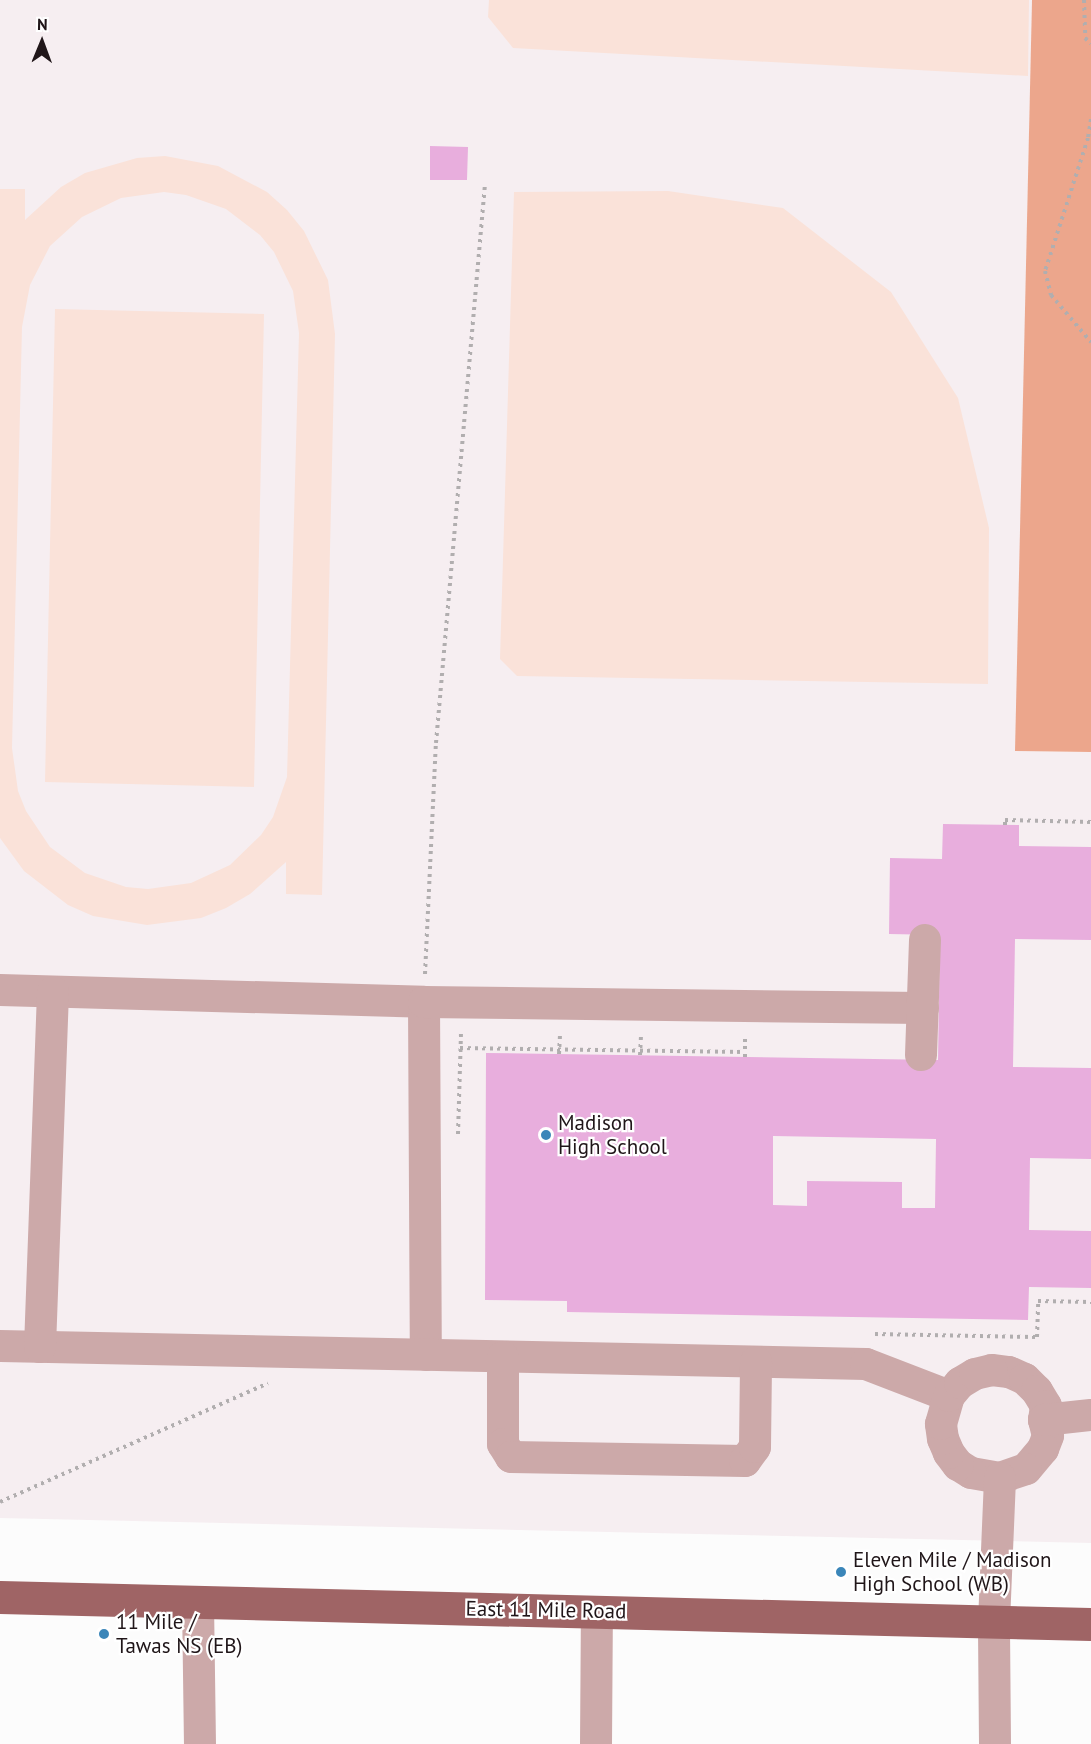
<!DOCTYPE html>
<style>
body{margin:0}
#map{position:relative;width:1091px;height:1744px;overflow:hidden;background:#fcfcfc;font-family:"PT Sans",sans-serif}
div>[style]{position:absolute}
.built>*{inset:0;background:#f6eef1}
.green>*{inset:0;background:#fae2d9}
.forest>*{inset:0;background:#eca68c}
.building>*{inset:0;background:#e8aedd}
.path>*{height:4px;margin-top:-2px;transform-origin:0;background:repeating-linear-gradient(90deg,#b1aeaf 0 3px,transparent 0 7.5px)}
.minor>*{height:32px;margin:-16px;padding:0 16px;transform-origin:16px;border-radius:16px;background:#cca9a9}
.major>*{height:33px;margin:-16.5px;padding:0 16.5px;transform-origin:16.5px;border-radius:16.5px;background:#9f6465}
.dots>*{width:16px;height:16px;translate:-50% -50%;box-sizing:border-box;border:3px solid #fff;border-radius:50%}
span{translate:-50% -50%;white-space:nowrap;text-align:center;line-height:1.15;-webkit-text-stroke:4.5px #fff;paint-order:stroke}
.poi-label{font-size:21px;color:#201619}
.left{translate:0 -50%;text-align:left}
.street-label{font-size:21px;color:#201619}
.north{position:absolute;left:12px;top:12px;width:60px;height:60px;-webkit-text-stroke:4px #fff;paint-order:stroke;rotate:1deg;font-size:16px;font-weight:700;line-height:24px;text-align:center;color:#201619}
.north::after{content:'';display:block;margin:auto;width:21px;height:27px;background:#201619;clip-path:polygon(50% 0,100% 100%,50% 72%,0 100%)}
</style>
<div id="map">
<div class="built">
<div style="clip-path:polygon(0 0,1032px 0,1016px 751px,1091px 752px,1091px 1543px,0 1518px)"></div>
</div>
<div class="green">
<div style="clip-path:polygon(489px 0,1029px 0,1028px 76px,513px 48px,488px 17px)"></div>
<div style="clip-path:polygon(evenodd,165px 156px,218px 166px,267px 192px,287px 210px,304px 231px,328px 280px,335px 334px,322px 895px,286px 894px,286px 862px,250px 894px,226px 908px,201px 918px,147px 925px,93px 916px,68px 905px,24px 871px,0 838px,0 189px,25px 189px,25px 220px,61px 187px,85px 173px,137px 158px,165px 156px,164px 192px,186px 195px,226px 209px,260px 235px,274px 252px,293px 291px,299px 333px,287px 777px,273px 817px,261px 835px,230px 865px,191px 883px,148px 889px,126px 887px,85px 873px,50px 847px,26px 811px,18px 791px,12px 748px,22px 327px,30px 285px,50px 246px,82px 217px,121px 198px,164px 192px)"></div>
<div style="clip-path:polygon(668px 191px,783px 208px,891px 292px,958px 398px,989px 528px,988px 684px,517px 676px,500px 659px,514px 192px)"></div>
<div style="clip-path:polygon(55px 309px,264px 314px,254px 787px,45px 782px)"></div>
</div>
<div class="forest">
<div style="clip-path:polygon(1032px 0,1091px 0,1091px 752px,1015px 751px)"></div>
</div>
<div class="building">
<div style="clip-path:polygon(430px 146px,468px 147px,467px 180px,430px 180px)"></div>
<div style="clip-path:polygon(evenodd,943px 824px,1019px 825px,1019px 846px,1091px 847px,1091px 940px,1015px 939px,1013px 1067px,1091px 1068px,1091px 1159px,1030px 1158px,1029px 1230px,1091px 1231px,1091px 1288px,1029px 1287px,1028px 1320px,567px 1312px,567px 1301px,485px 1300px,486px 1053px,938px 1060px,940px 935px,889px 934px,890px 858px,942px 859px,943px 824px,773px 1136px,936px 1139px,935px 1208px,902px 1208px,902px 1182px,807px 1181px,807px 1206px,773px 1205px,773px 1136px)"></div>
</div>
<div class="path">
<div style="left:1084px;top:0;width:38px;rotate:88deg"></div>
<div style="left:1085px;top:38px;width:8px;rotate:45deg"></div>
<div style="left:1091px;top:119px;width:19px;rotate:99deg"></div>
<div style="left:1088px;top:138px;width:140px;rotate:107.9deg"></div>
<div style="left:1045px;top:271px;width:25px;rotate:76deg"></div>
<div style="left:1051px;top:295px;width:62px;rotate:49.6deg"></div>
<div style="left:1005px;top:825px;width:5px;rotate:-90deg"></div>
<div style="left:1005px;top:820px;width:86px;rotate:1.3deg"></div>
<div style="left:425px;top:974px;width:231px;rotate:-87.3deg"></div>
<div style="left:436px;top:743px;width:561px;rotate:-84.99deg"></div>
<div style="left:460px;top:1048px;width:285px;rotate:0.8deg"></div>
<div style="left:559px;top:1054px;width:20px;rotate:-87deg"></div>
<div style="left:640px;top:1055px;width:22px;rotate:-87deg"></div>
<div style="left:745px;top:1057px;width:23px;rotate:-90deg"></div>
<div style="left:458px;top:1134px;width:103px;rotate:-88.3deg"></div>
<div style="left:875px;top:1334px;width:162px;rotate:1.1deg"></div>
<div style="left:1037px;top:1337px;width:36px;rotate:-88deg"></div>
<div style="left:1038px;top:1301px;width:53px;rotate:1.1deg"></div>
<div style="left:0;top:1502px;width:293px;rotate:-23.9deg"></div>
</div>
<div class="minor">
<div style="left:0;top:990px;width:424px;rotate:1.6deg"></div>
<div style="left:424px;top:1002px;width:353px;rotate:89.7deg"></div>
<div style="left:424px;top:1002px;width:499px;rotate:0.7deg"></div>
<div style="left:921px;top:1055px;width:115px;rotate:-88deg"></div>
<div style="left:0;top:1346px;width:866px;rotate:1.19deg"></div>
<div style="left:866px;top:1364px;width:89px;rotate:21.1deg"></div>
<div style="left:40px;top:1347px;width:355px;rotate:-87.9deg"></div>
<div style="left:503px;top:1357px;width:87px;rotate:90deg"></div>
<div style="left:503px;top:1444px;width:15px;rotate:58deg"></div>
<div style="left:511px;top:1457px;width:234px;rotate:1deg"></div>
<div style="left:745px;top:1461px;width:17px;rotate:-54deg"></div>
<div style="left:755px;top:1447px;width:85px;rotate:-89.3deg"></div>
<div style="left:992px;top:1370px;width:17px;rotate:7deg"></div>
<div style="left:1009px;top:1372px;width:17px;rotate:24deg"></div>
<div style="left:1025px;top:1379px;width:17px;rotate:45deg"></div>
<div style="left:1037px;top:1391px;width:17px;rotate:59deg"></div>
<div style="left:1046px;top:1406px;width:14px;rotate:98deg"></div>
<div style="left:1044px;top:1420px;width:16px;rotate:76deg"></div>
<div style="left:1048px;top:1436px;width:14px;rotate:111deg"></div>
<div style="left:1043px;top:1449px;width:26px;rotate:130deg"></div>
<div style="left:1026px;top:1469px;width:28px;rotate:161deg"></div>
<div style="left:1000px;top:1478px;width:29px;rotate:-170deg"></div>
<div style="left:971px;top:1473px;width:15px;rotate:-148deg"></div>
<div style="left:958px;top:1465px;width:15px;rotate:-127deg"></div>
<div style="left:949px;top:1453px;width:15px;rotate:-113deg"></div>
<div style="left:943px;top:1439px;width:15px;rotate:-98deg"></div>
<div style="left:941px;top:1424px;width:29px;rotate:-74deg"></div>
<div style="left:949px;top:1396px;width:17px;rotate:-50deg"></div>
<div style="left:960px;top:1383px;width:17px;rotate:-31deg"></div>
<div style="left:975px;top:1374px;width:17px;rotate:-13deg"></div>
<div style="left:1044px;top:1420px;width:47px;rotate:-6.1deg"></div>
<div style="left:198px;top:1602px;width:142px;rotate:89.2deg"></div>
<div style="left:596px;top:1744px;width:132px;rotate:-89.6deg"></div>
<div style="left:995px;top:1744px;width:122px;rotate:-90.5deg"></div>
<div style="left:994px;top:1622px;width:144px;rotate:-87.6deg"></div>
</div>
<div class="major">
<div style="left:0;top:1597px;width:1091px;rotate:1.42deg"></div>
</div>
<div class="dots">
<div style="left:546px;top:1135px;background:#3b86b9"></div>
<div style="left:841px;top:1572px;background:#3b86b9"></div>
<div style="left:104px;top:1634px;background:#3b86b9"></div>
</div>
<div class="poi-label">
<span class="left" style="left:558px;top:1135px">Madison<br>High School</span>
<span class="left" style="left:853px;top:1572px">Eleven Mile / Madison<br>High School (WB)</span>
<span class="left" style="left:116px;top:1634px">11 Mile /<br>Tawas NS (EB)</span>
</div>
<div class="street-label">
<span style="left:546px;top:1610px;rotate:1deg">East 11 Mile Road</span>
</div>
<div class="north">N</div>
</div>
